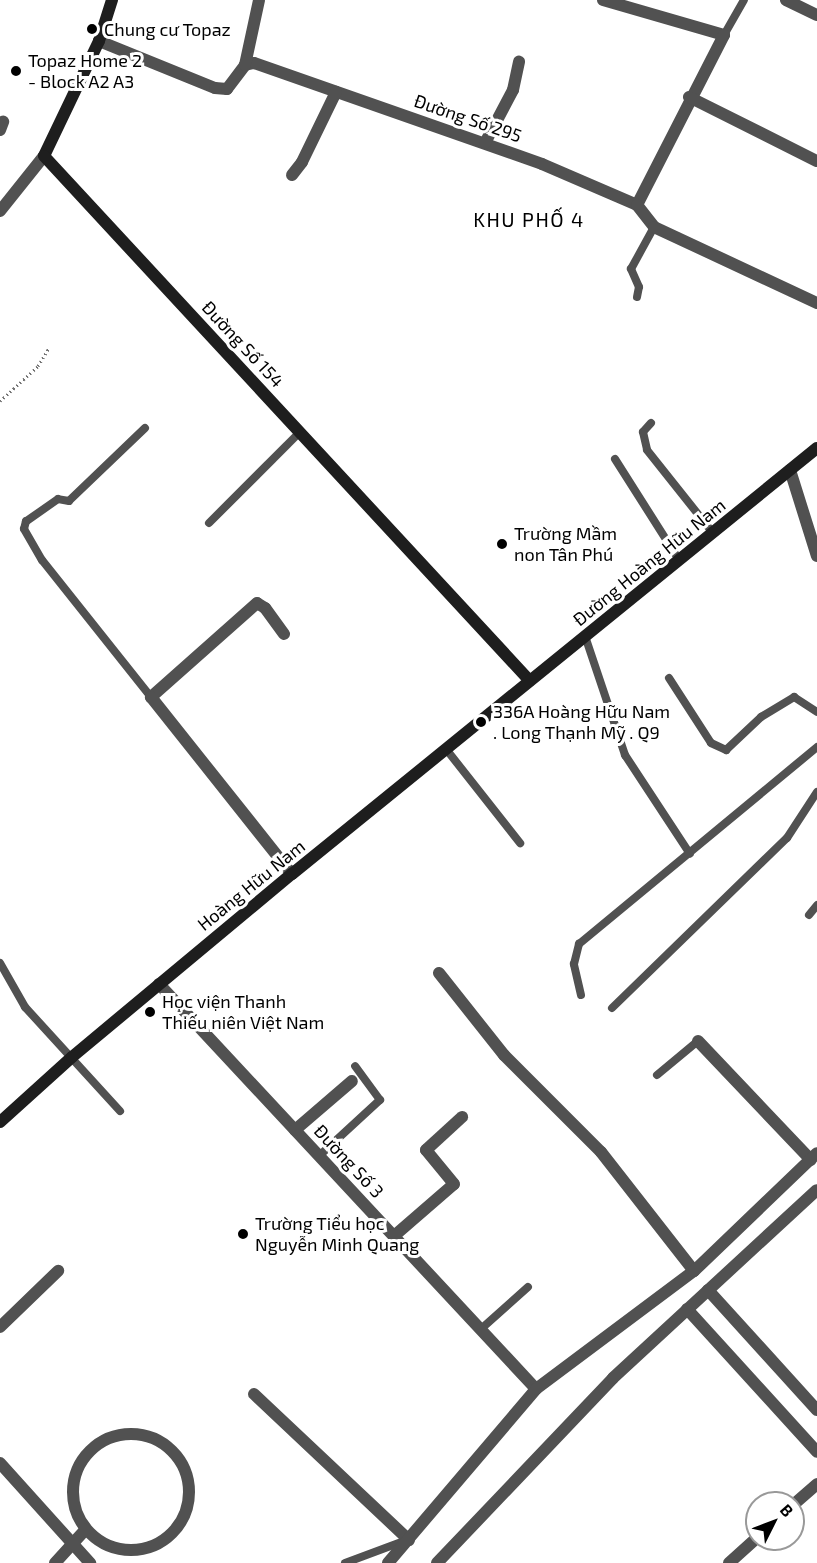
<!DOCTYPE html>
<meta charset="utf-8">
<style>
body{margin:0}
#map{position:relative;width:817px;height:1563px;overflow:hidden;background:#fff;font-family:"Exo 2",sans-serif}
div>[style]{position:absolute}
.path>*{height:3px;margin-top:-1.5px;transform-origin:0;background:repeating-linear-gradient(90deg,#737373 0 1.5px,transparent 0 4.5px)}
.lane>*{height:8px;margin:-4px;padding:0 4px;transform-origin:4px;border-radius:4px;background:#515151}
.street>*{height:12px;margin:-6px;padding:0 6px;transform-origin:6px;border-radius:6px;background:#515151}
.street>.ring{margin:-6px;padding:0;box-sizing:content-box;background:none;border:12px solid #515151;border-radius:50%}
.secondary>*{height:12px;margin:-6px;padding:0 6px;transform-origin:6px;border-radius:6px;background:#1e1e1e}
.dots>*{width:16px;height:16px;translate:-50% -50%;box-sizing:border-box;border:3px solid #fff;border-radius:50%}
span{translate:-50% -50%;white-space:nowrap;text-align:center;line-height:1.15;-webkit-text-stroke:6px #fff;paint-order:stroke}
.poi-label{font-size:18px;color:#000}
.left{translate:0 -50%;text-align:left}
.street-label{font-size:18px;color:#000}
.neighbourhood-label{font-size:20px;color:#000;letter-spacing:1.5px}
.north{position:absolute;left:745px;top:1491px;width:60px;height:60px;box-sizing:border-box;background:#fff;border:2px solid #999;border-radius:50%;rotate:48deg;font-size:16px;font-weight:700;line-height:24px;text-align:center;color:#000}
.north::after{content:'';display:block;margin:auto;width:21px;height:27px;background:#000;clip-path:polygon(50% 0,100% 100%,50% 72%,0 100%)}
</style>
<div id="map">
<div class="path">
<div style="left:0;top:401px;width:52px;rotate:-42.6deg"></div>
<div style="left:38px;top:366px;width:21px;rotate:-59deg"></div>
</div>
<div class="lane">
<div style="left:724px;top:35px;width:40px;rotate:-60.3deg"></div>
<div style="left:637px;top:297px;width:10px;rotate:-79deg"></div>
<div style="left:639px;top:287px;width:20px;rotate:-114deg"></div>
<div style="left:631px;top:269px;width:48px;rotate:-61.3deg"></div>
<div style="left:651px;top:423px;width:12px;rotate:132deg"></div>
<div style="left:643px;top:432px;width:18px;rotate:77deg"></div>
<div style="left:647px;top:450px;width:106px;rotate:51.5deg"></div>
<div style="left:145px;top:428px;width:105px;rotate:136.2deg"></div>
<div style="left:69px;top:501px;width:11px;rotate:-170deg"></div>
<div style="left:58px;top:499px;width:39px;rotate:145deg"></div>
<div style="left:26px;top:521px;width:8px;rotate:104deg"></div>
<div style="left:24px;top:529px;width:36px;rotate:60deg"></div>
<div style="left:42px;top:560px;width:175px;rotate:51.5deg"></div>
<div style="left:615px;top:459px;width:120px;rotate:57.6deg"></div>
<div style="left:209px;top:523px;width:129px;rotate:-45deg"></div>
<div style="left:585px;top:636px;width:126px;rotate:71.4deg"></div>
<div style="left:625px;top:755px;width:118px;rotate:56.7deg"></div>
<div style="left:669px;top:678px;width:77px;rotate:57.1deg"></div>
<div style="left:711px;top:743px;width:17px;rotate:25deg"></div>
<div style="left:726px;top:750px;width:48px;rotate:-43.3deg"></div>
<div style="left:761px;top:717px;width:39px;rotate:-31deg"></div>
<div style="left:794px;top:697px;width:27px;rotate:33deg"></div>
<div style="left:446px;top:749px;width:120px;rotate:51.8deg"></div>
<div style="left:809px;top:915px;width:13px;rotate:-51deg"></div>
<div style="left:0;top:963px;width:51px;rotate:60.4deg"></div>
<div style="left:25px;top:1007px;width:141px;rotate:47.6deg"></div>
<div style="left:581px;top:995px;width:32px;rotate:-103deg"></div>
<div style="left:574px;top:964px;width:21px;rotate:-76deg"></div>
<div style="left:579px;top:944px;width:309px;rotate:-39.6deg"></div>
<div style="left:612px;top:1008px;width:244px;rotate:-44.2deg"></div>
<div style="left:787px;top:838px;width:55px;rotate:-56.9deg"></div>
<div style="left:657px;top:1075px;width:53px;rotate:-39.7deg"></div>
<div style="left:319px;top:1156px;width:83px;rotate:-42.6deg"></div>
<div style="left:380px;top:1100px;width:42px;rotate:-126.3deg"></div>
<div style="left:481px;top:1329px;width:63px;rotate:-41.8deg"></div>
<div style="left:345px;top:1563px;width:63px;rotate:-20.4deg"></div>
</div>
<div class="street">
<div style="left:603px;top:0;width:126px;rotate:16.1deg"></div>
<div style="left:724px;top:35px;width:191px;rotate:117.1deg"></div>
<div style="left:786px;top:0;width:34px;rotate:26deg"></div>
<div style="left:99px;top:41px;width:125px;rotate:22.1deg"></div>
<div style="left:215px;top:88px;width:12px;rotate:5deg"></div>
<div style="left:227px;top:89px;width:30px;rotate:-53deg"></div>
<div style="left:245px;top:65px;width:9px;rotate:-13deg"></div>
<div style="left:254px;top:63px;width:305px;rotate:19.3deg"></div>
<div style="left:542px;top:164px;width:103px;rotate:23.3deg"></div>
<div style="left:637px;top:205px;width:28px;rotate:52deg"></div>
<div style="left:654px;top:227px;width:180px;rotate:25deg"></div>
<div style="left:245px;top:65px;width:66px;rotate:-77.8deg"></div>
<div style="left:689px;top:97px;width:143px;rotate:26.6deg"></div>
<div style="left:0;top:130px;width:9px;rotate:-69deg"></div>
<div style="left:485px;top:143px;width:60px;rotate:-62.2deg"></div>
<div style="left:513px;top:90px;width:29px;rotate:-78deg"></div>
<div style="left:292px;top:175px;width:16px;rotate:-52deg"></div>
<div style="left:302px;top:162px;width:78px;rotate:-64.1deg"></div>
<div style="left:0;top:211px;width:70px;rotate:-51.3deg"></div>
<div style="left:790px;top:470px;width:90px;rotate:72.6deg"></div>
<div style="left:284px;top:634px;width:32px;rotate:-126deg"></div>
<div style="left:265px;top:608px;width:9px;rotate:-148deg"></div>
<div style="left:257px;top:603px;width:142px;rotate:138.4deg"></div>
<div style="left:151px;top:697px;width:226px;rotate:51.5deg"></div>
<div style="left:439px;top:973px;width:105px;rotate:51.6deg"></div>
<div style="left:504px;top:1055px;width:137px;rotate:45deg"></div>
<div style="left:601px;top:1152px;width:151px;rotate:52deg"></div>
<div style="left:159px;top:984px;width:553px;rotate:47.05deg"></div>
<div style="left:698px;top:1041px;width:164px;rotate:46.5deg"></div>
<div style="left:295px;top:1130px;width:75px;rotate:-40.7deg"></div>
<div style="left:394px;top:1236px;width:79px;rotate:-40.9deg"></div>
<div style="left:454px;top:1184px;width:44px;rotate:-129.5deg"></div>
<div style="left:426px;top:1150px;width:49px;rotate:-42.5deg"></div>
<div style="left:708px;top:1290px;width:162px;rotate:47.8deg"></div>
<div style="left:687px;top:1309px;width:193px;rotate:47.7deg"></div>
<div style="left:0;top:1327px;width:81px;rotate:-44deg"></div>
<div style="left:254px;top:1394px;width:213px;rotate:43.3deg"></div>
<div class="ring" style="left:73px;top:1434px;width:104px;height:104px"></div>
<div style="left:0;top:1463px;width:135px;rotate:48deg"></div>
<div style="left:793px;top:1505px;width:32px;rotate:-41deg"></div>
<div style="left:55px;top:1563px;width:45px;rotate:-47.7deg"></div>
<div style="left:388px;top:1563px;width:228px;rotate:-49.6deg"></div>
<div style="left:536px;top:1389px;width:197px;rotate:-36.8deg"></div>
<div style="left:694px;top:1271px;width:170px;rotate:-43.8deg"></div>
<div style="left:437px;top:1563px;width:255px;rotate:-46.4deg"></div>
<div style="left:613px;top:1378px;width:277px;rotate:-42.7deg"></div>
<div style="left:729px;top:1563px;width:38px;rotate:-42deg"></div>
</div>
<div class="secondary">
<div style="left:112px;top:0;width:43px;rotate:107.6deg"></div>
<div style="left:99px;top:41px;width:127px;rotate:115.6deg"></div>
<div style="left:44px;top:156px;width:715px;rotate:47.21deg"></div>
<div style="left:0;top:1122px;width:97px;rotate:-42.1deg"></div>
<div style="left:72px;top:1057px;width:286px;rotate:-39.8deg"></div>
<div style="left:292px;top:874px;width:676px;rotate:-39.06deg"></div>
</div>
<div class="dots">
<div style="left:92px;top:29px;background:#000"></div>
<div style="left:16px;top:71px;background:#000"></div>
<div style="left:502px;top:544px;background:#000"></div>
<div style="left:481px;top:722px;background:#000"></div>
<div style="left:150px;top:1012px;background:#000"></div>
<div style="left:243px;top:1234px;background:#000"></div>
</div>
<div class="poi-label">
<span class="left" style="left:104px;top:29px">Chung cư Topaz</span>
<span class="left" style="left:28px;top:71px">Topaz Home 2<br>- Block A2 A3</span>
<span class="left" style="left:514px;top:544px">Trường Mầm<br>non Tân Phú</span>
<span class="left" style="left:493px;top:722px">336A Hoàng Hữu Nam<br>. Long Thạnh Mỹ . Q9</span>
<span class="left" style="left:162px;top:1012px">Học viện Thanh<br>Thiếu niên Việt Nam</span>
<span class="left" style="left:255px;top:1234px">Trường Tiểu học<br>Nguyễn Minh Quang</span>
</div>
<div class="street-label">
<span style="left:468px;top:118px;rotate:19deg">Đường Số 295</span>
<span style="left:243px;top:344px;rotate:47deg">Đường Số 154</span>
<span style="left:649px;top:562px;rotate:-39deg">Đường Hoàng Hữu Nam</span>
<span style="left:251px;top:885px;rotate:-39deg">Hoàng Hữu Nam</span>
<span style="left:349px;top:1161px;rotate:47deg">Đường Số 3</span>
</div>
<div class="neighbourhood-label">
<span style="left:529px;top:219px">KHU PHỐ 4</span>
</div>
<div class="north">B</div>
</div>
